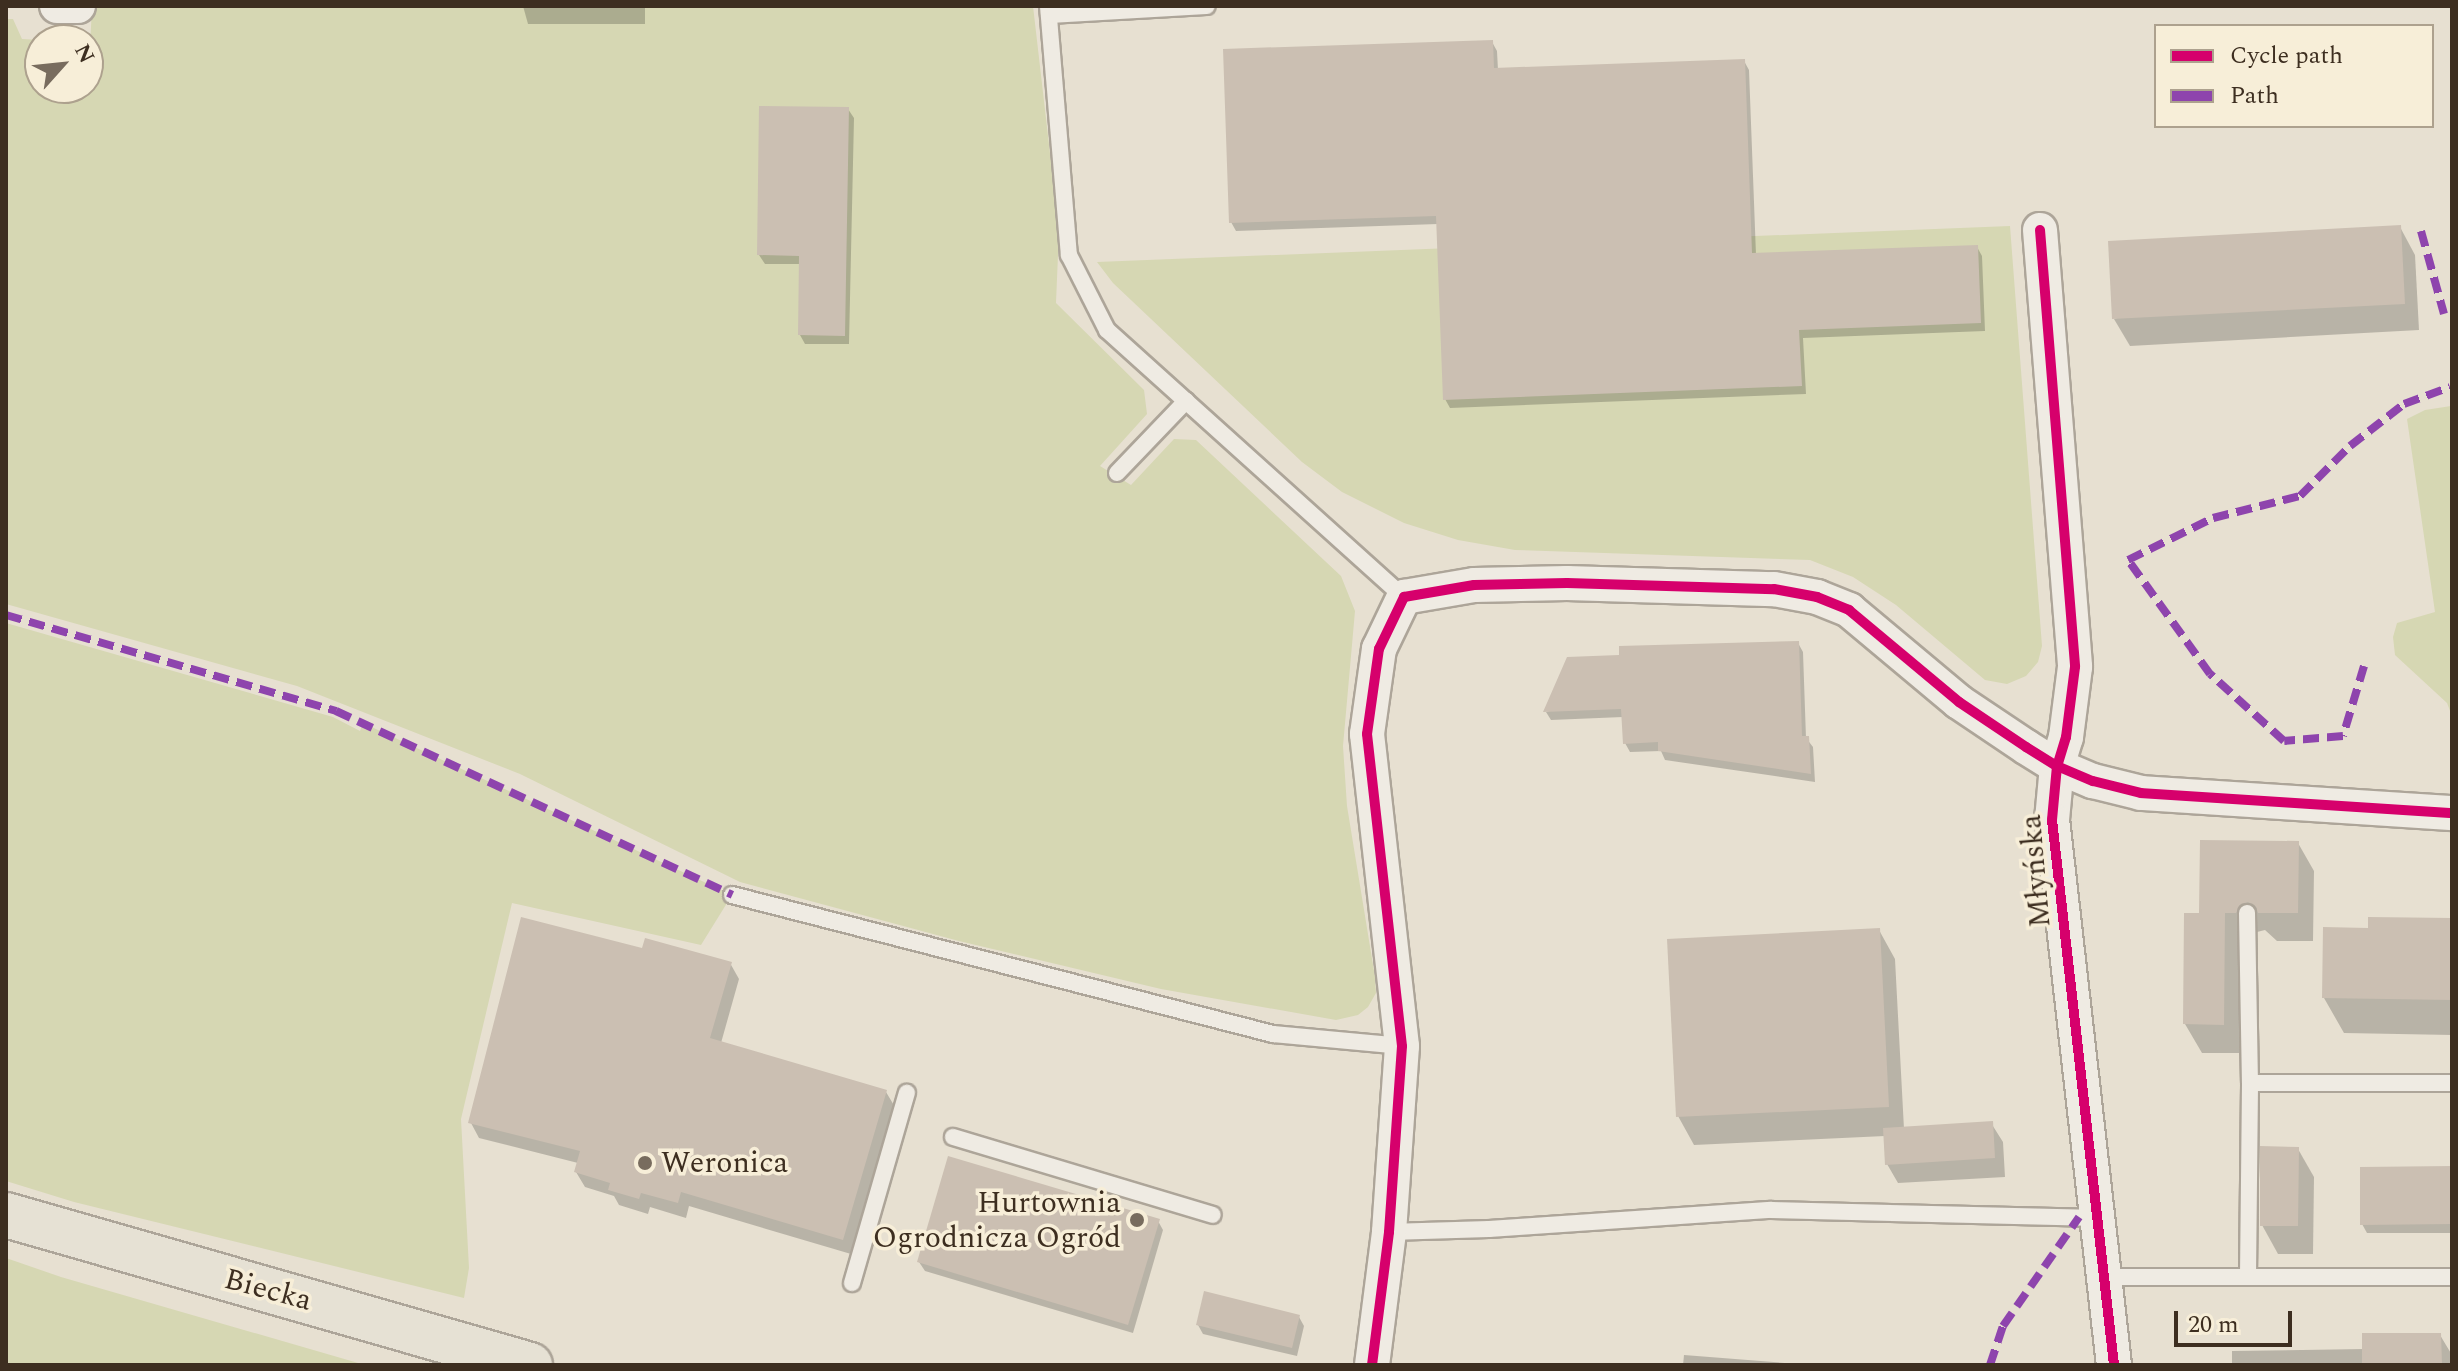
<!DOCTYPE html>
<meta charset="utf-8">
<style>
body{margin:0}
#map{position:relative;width:2458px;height:1371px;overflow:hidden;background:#e7e0d1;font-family:Spectral,serif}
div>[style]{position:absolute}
.green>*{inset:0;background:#d6d7b3}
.shadow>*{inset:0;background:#0003}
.building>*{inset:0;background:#cbbfb2}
.roads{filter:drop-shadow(2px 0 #ada599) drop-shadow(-2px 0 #ada599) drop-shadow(0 2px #ada599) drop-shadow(0 -2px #ada599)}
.service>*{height:16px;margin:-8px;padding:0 8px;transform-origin:8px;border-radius:8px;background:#efebe3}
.minor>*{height:34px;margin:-17px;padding:0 17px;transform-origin:17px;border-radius:17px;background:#efebe3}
.primary>*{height:44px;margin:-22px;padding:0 22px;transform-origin:22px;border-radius:22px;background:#e6e1d4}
.quiet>*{height:8px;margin-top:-4px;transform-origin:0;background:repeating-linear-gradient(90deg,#8e44ad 0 16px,transparent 0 24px)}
.cycleway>*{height:10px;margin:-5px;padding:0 5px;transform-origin:5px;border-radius:5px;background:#d6006c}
.dots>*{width:22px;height:22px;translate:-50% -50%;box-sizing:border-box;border:4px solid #f7eed8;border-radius:50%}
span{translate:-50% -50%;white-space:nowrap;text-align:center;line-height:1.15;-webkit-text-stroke:7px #f7eed8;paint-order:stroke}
.street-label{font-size:30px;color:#3d2e20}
.poi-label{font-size:30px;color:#3d2e20}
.left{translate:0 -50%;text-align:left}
.right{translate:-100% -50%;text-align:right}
.frame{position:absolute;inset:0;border:8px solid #3d2e20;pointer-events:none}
.legend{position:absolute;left:2154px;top:24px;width:280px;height:104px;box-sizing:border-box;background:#f7eed8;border:2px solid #ada18e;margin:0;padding:10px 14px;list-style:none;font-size:24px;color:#3d2e20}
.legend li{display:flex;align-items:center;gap:16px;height:40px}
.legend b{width:40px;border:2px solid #ada18e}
.north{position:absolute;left:24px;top:24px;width:80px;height:80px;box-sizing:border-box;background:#f7eed8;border:2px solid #ada18e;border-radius:50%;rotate:63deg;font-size:22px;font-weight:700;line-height:32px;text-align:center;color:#3d2e20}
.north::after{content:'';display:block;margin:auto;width:28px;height:36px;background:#786c5e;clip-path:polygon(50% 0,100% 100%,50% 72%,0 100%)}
.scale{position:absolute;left:2174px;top:1311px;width:118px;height:36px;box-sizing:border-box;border:4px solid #3d2e20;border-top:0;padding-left:10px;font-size:24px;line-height:28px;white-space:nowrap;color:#3d2e20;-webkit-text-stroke:6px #f7eed8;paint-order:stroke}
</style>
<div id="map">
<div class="green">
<div style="clip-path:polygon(92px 6px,1033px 6px,1059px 231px,1056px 303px,1144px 390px,1147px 414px,1100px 466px,1131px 485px,1174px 439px,1196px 440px,1341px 576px,1355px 611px,1343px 746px,1347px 806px,1375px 977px,1376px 993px,1368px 1007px,1358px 1015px,1336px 1020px,1161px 989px,959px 941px,740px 882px,520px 774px,297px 686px,6px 604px,6px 19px,13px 19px,22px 39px,40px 40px,40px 88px,88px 88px)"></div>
<div style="clip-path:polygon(2010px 226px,2042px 646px,2038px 662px,2026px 676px,2007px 684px,1985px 680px,1896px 605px,1853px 577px,1810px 560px,1515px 550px,1458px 540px,1404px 523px,1342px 492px,1302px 462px,1113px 283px,1097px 262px)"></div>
<div style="clip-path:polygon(2451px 406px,2452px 419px,2452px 716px,2447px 703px,2395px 655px,2393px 637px,2397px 623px,2435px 612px,2407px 419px,2425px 410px)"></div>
<div style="clip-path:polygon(6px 623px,333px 717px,360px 731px,363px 723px,732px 895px,701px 945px,512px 903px,461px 1119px,469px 1268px,464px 1298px,74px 1202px,6px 1181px)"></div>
<div style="clip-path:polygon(6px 1258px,61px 1277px,365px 1365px,6px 1365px)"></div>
</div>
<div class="shadow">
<div style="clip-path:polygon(523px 6px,645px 6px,645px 24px,528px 24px)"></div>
<div style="clip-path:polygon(1492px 42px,1497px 51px,1498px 70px,1744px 61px,1749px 70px,1756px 255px,1977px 247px,1982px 256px,1985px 331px,1803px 338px,1806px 394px,1450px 408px,1445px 399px,1438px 224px,1236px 231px,1231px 222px)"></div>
<div style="clip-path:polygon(848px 109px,854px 118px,849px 344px,805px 344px,800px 335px,801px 264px,765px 264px,759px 255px)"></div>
<div style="clip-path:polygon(2400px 227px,2415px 255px,2419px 330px,2130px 346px,2114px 319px)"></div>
<div style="clip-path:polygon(1798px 643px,1803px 652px,1806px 738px,1813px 747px,1815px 782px,1665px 760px,1661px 751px,1630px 752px,1625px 743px,1623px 717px,1551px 720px,1546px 712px)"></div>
<div style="clip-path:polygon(2298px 843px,2314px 871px,2313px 941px,2277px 941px,2265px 930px,2257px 932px,2252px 941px,2240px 941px,2239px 1053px,2202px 1053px,2185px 1024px,2201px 915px)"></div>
<div style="clip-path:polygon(2450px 873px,2452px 1035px,2344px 1033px,2324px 998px,2370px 930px,2450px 920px)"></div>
<div style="clip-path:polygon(1879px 930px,1895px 959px,1904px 1129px,1991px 1123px,2003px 1142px,2005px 1177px,1898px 1183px,1887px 1164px,1885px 1136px,1694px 1145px,1678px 1116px)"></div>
<div style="clip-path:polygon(644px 950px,730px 963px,739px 979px,721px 1043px,886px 1092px,895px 1107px,851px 1254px,689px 1206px,686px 1218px,650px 1207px,648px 1214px,619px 1205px,614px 1196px,585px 1187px,576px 1172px,578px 1163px,479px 1138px,471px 1123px)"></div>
<div style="clip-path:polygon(2298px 1149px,2314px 1177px,2313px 1254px,2278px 1254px,2262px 1225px)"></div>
<div style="clip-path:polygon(2452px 1168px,2452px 1233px,2367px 1233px,2362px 1224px)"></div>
<div style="clip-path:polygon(1158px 1221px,1163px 1230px,1133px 1333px,925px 1271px,919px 1262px)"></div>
<div style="clip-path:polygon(1299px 1317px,1304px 1326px,1297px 1356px,1203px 1334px,1198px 1325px)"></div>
<div style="clip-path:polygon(2440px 1335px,2452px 1355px,2452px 1365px,2232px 1365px,2232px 1351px,2364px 1349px)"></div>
<div style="clip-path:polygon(1684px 1355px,1811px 1365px,1683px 1365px)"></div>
</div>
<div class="building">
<div style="clip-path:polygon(1493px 40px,1494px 68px,1745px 59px,1752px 253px,1978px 245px,1981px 323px,1799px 330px,1802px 386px,1443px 400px,1436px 216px,1229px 223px,1223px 49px)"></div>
<div style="clip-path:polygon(759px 106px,849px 107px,845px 336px,798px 335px,799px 256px,757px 255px)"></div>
<div style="clip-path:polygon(2401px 225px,2405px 304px,2112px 319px,2108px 241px)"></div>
<div style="clip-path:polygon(1799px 641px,1802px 736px,1809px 736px,1811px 774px,1658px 751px,1658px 742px,1623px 744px,1621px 709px,1543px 712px,1567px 657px,1619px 655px,1619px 646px)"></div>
<div style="clip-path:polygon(2200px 840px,2299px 841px,2298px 913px,2258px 913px,2256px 907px,2248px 902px,2241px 904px,2236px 913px,2225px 913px,2224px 1025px,2183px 1024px,2184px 913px,2199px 913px)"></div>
<div style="clip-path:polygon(521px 917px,642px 948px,645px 938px,732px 962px,710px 1038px,887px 1090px,843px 1240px,681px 1192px,678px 1203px,641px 1193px,639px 1199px,608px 1190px,610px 1183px,574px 1172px,580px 1151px,468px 1123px)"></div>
<div style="clip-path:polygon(2368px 917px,2452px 918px,2452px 1000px,2322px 998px,2323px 927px,2368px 928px)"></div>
<div style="clip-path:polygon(1880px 928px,1889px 1107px,1676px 1117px,1667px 939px)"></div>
<div style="clip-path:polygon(1993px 1121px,1995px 1158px,1885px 1165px,1883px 1128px)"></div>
<div style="clip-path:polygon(2260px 1146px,2299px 1147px,2298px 1226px,2260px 1226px)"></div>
<div style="clip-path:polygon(948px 1156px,1160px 1219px,1128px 1325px,917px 1262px)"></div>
<div style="clip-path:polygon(2452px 1166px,2452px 1224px,2360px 1225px,2360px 1167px)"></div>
<div style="clip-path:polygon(1204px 1291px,1300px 1315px,1292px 1348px,1196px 1325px)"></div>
<div style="clip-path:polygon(2362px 1333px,2441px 1333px,2442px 1365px,2362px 1365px)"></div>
</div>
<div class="roads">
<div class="service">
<div style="left:1048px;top:6px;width:250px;rotate:85.2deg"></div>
<div style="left:1069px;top:255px;width:84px;rotate:63.1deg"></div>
<div style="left:1107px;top:330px;width:399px;rotate:42deg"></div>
<div style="left:1049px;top:15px;width:158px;rotate:-3.3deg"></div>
<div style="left:1117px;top:473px;width:100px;rotate:-46.2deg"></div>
<div style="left:732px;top:895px;width:559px;rotate:14.41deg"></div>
<div style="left:1273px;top:1034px;width:130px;rotate:5.3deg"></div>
<div style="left:2247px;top:913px;width:170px;rotate:89deg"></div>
<div style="left:953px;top:1137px;width:271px;rotate:16.7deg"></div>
<div style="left:1389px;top:1232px;width:100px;rotate:-1.7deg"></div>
<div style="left:1489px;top:1229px;width:283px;rotate:-3.9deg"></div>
<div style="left:1771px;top:1210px;width:327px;rotate:1.4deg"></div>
<div style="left:2248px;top:1276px;width:193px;rotate:-89.4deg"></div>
<div style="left:2250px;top:1083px;width:202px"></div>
<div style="left:2105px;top:1277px;width:347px"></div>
<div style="left:852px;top:1283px;width:198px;rotate:-73.9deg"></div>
</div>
<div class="minor">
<div style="left:57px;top:6px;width:21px"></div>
<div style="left:2040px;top:230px;width:438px;rotate:85.4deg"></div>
<div style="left:2075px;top:667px;width:71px;rotate:97.3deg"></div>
<div style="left:2066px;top:737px;width:30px;rotate:107deg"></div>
<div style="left:2057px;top:766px;width:54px;rotate:95.3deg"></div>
<div style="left:2052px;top:820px;width:549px;rotate:83.51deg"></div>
<div style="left:1372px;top:1365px;width:134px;rotate:-82.7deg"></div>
<div style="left:1389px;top:1232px;width:186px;rotate:-86deg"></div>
<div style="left:1402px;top:1046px;width:314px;rotate:-96.4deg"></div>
<div style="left:1367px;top:734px;width:86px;rotate:-82deg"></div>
<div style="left:1379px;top:649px;width:58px;rotate:-64.3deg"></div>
<div style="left:1404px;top:597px;width:71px;rotate:-9.7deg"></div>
<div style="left:1474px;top:585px;width:93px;rotate:-1.2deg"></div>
<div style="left:1567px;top:583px;width:207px;rotate:1.7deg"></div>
<div style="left:1774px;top:589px;width:44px;rotate:10.5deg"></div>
<div style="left:1817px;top:597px;width:35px;rotate:22deg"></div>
<div style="left:1849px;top:610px;width:143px;rotate:39.9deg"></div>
<div style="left:1959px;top:702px;width:81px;rotate:33.9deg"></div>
<div style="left:2026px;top:747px;width:36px;rotate:32deg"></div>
<div style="left:2057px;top:766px;width:39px;rotate:23deg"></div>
<div style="left:2093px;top:781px;width:49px;rotate:14deg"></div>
<div style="left:2141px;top:793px;width:312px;rotate:3.7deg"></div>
</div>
<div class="primary">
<div style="left:6px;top:1215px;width:545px;rotate:15.97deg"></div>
</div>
</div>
<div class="quiet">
<div style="left:2421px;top:231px;width:86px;rotate:74.5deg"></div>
<div style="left:6px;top:615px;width:344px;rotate:16.2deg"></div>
<div style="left:336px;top:711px;width:437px;rotate:24.9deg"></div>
<div style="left:2364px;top:666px;width:73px;rotate:106.7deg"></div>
<div style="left:2343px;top:736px;width:59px;rotate:175.2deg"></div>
<div style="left:2284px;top:741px;width:100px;rotate:-137.8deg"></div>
<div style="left:2210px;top:674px;width:140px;rotate:-125.7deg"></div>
<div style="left:2128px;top:560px;width:95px;rotate:-26.3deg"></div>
<div style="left:2213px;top:518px;width:90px;rotate:-14.2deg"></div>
<div style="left:2300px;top:496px;width:71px;rotate:-45deg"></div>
<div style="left:2350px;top:446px;width:68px;rotate:-37.9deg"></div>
<div style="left:2404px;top:404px;width:49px;rotate:-20.3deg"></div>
<div style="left:1990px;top:1365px;width:41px;rotate:-71.6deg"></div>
<div style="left:2003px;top:1326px;width:133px;rotate:-55.1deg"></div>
</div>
<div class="cycleway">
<div style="left:2040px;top:230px;width:438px;rotate:85.4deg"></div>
<div style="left:2075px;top:667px;width:71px;rotate:97.3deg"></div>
<div style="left:2066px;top:737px;width:30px;rotate:107deg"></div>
<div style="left:2057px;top:766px;width:54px;rotate:95.3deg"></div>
<div style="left:2052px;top:820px;width:549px;rotate:83.51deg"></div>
<div style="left:1372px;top:1365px;width:134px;rotate:-82.7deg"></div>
<div style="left:1389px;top:1232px;width:186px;rotate:-86deg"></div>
<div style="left:1402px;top:1046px;width:314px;rotate:-96.4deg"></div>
<div style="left:1367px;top:734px;width:86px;rotate:-82deg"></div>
<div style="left:1379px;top:649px;width:58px;rotate:-64.3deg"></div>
<div style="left:1404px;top:597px;width:71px;rotate:-9.7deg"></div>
<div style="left:1474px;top:585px;width:93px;rotate:-1.2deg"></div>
<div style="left:1567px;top:583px;width:207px;rotate:1.7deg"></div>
<div style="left:1774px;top:589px;width:44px;rotate:10.5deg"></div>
<div style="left:1817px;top:597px;width:35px;rotate:22deg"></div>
<div style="left:1849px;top:610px;width:143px;rotate:39.9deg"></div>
<div style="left:1959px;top:702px;width:81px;rotate:33.9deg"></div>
<div style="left:2026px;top:747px;width:36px;rotate:32deg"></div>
<div style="left:2057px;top:766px;width:39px;rotate:23deg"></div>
<div style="left:2093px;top:781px;width:49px;rotate:14deg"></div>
<div style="left:2141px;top:793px;width:312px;rotate:3.7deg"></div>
</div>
<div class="dots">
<div style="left:645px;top:1163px;background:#786c5e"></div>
<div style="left:1137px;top:1220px;background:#786c5e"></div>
</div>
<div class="street-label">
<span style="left:2036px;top:871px;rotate:-95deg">Młyńska</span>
<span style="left:268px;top:1290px;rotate:15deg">Biecka</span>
</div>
<div class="poi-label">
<span class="left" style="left:661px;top:1163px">Weronica</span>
<span class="right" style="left:1121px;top:1220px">Hurtownia<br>Ogrodnicza Ogród</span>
</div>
<div class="frame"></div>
<ul class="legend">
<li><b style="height:10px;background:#d6006c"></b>Cycle path</li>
<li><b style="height:10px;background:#8e44ad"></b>Path</li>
</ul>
<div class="north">N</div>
<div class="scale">20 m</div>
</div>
